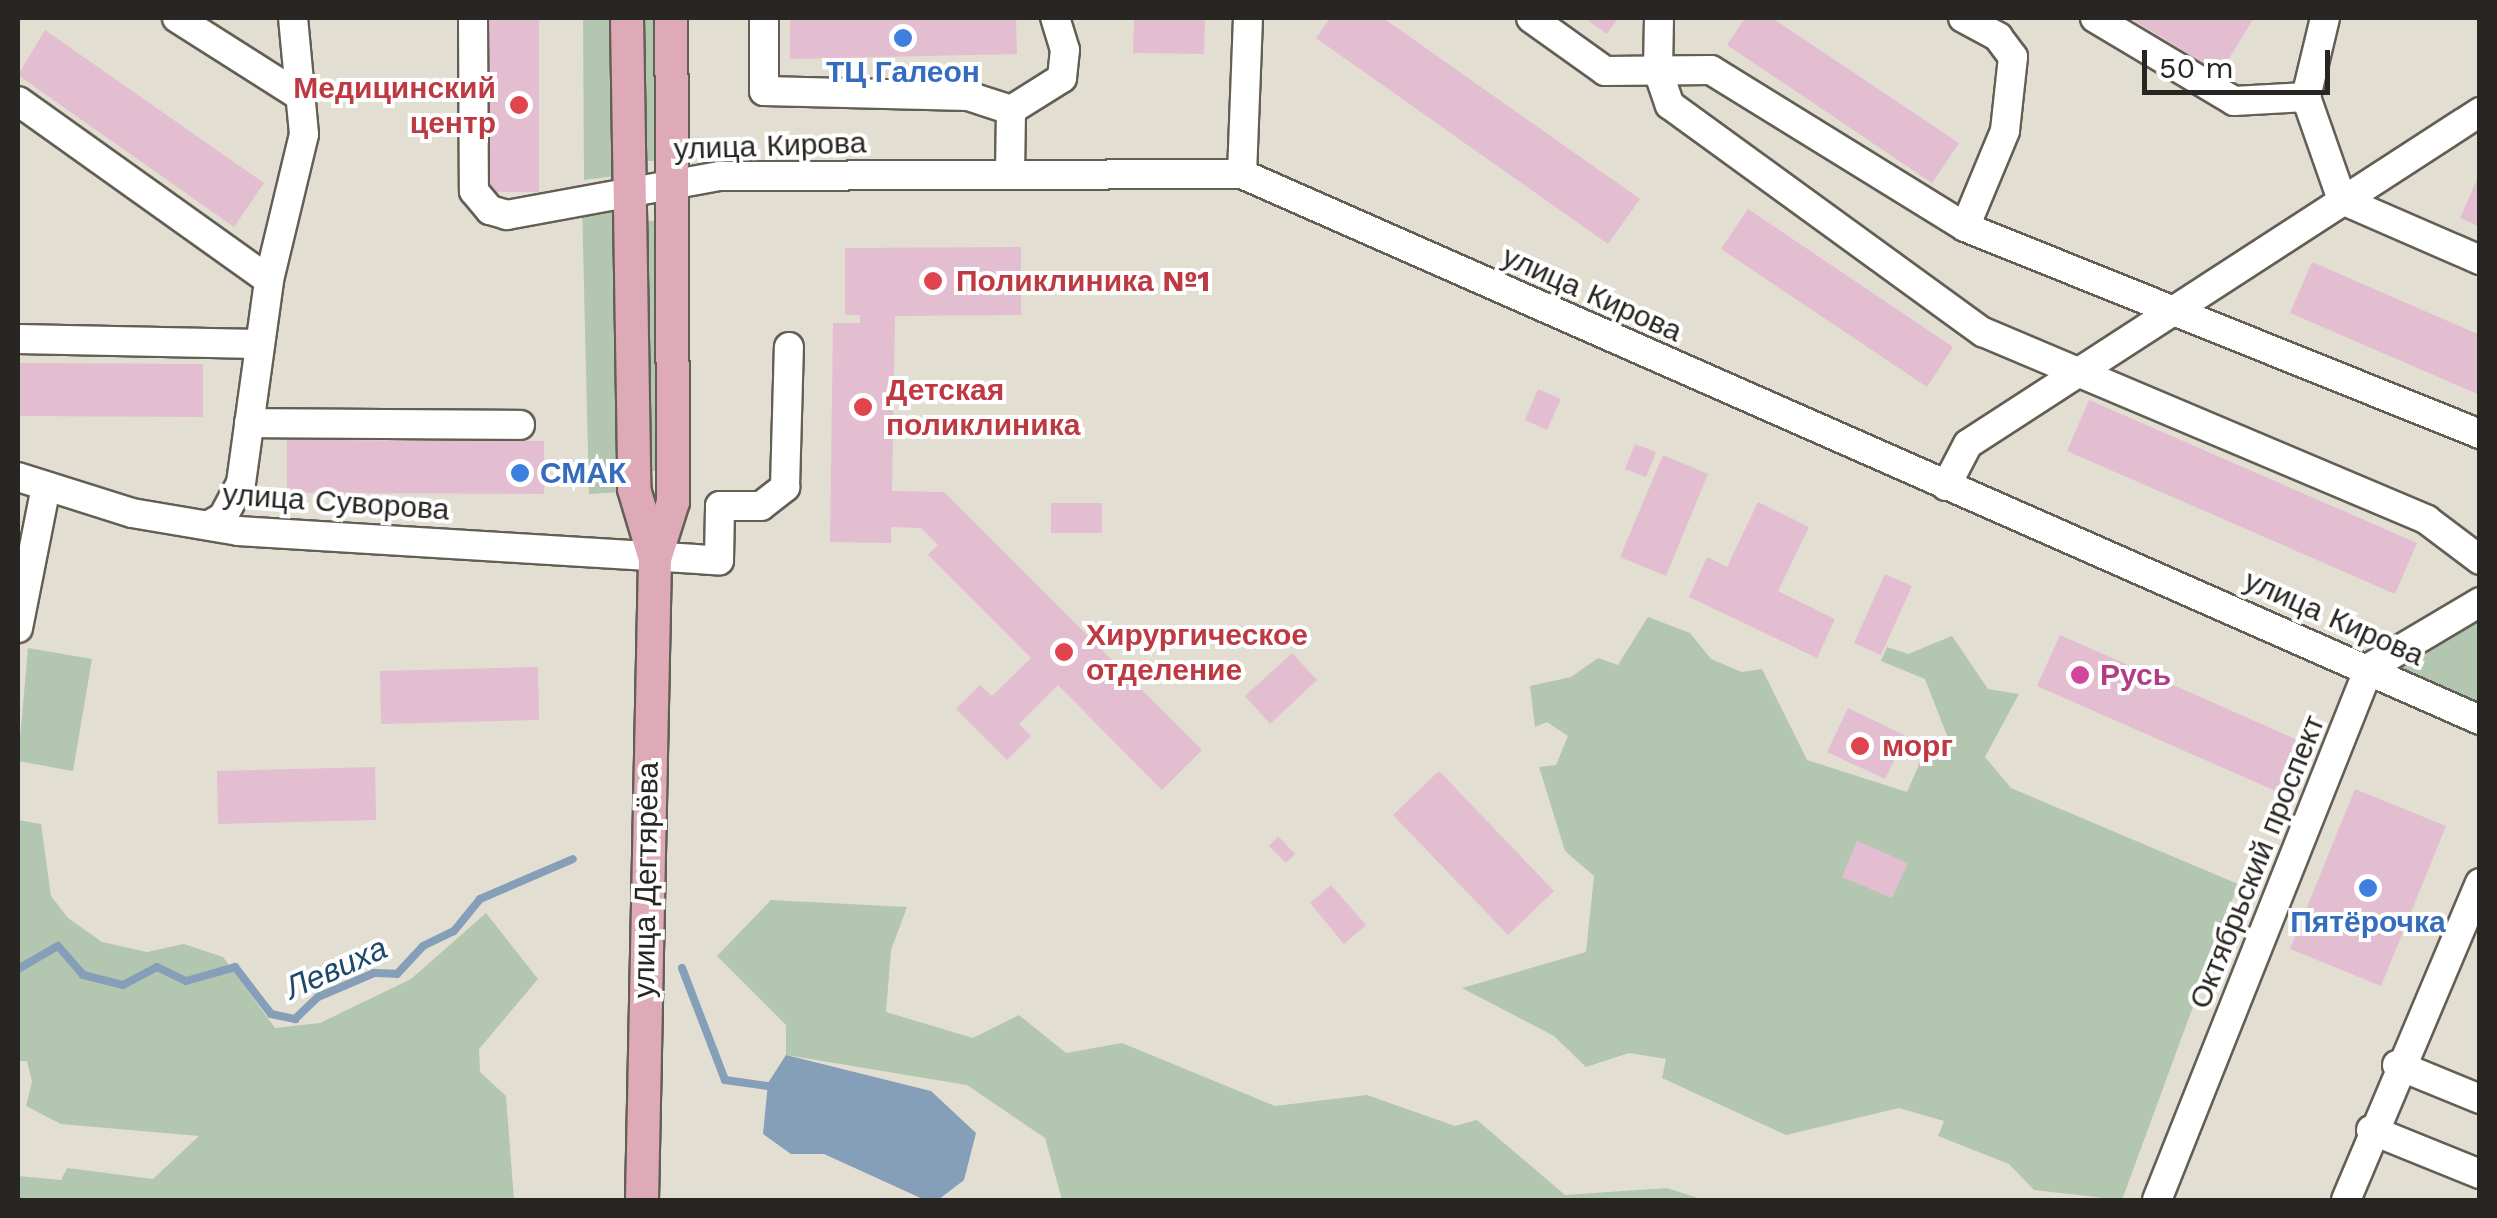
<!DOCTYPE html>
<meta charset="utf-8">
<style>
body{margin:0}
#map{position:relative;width:2497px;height:1218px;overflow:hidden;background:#e3ded2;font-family:"Work Sans",sans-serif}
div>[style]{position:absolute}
.green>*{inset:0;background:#b3c6b0}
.water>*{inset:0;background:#849fb7}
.stream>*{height:8px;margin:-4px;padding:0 4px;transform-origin:4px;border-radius:4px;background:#849fb7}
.building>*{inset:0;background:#e2bed0}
.roads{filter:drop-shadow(2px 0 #635f55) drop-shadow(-2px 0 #635f55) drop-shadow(0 2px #635f55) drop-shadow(0 -2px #635f55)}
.minor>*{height:28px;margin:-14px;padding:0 14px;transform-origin:14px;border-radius:14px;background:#fff}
.major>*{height:32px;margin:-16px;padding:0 16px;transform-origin:16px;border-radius:16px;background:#dfaab7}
.dots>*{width:28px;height:28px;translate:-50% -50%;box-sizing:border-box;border:5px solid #fff;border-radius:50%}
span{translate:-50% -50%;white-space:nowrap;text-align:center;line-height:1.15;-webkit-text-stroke:8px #fff;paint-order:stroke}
.shop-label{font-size:30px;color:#366cbe;font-weight:700}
.left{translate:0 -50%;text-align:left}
.health-label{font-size:30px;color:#be3a42;font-weight:700}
.right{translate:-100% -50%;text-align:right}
.street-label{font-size:30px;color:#282622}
.hotel-label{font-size:30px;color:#b23c85;font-weight:700}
.water-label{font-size:32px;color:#1c486b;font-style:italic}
.frame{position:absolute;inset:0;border:20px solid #282622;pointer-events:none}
.scale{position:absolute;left:2142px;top:50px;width:188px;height:45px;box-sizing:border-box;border:5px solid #282622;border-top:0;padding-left:12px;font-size:30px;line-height:35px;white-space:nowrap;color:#282622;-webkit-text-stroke:8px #fff;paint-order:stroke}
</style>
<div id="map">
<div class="green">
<div style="clip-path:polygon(583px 18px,614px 18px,616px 176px,584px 180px)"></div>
<div style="clip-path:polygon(642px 18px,655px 18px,658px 161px,644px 161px)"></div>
<div style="clip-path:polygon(582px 204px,616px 204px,620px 492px,589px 494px)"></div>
<div style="clip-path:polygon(645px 221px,658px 221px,662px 471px,648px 471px)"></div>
<div style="clip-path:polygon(2479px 606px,2479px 706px,2390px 662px)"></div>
<div style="clip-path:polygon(1648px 617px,1690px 633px,1711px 659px,1742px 672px,1762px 669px,1807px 760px,1907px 792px,1925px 751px,1948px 738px,1925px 679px,1881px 661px,1887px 647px,1908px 654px,1952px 636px,1988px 689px,2019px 694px,1985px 757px,2011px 788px,2238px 884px,2122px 1200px,2034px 1190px,2009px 1164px,1938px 1136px,1944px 1121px,1899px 1108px,1786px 1135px,1662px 1078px,1666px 1059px,1629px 1053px,1586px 1067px,1554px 1036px,1462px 988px,1586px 952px,1594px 876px,1565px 851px,1539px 767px,1556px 765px,1568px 736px,1547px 722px,1535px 727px,1530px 686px,1571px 677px,1598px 658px,1618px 665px)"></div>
<div style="clip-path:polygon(28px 648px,92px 659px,73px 771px,18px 761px)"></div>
<div style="clip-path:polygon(18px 820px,41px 824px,51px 896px,68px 918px,102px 942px,147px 952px,184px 944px,223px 957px,275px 1028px,320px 1023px,411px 979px,486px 913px,538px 979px,479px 1049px,480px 1072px,506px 1096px,514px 1200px,18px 1200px,18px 1176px,61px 1180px,67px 1168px,153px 1179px,199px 1136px,61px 1124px,26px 1106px,32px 1082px,27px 1061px,18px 1061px)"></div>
<div style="clip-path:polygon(771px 900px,907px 907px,891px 950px,886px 1012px,973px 1038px,1019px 1015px,1066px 1053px,1122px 1043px,1275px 1106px,1367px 1095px,1455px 1126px,1477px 1120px,1565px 1195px,1667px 1188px,1704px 1200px,1062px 1200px,1045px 1138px,967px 1085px,786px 1055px,786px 1025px,717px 956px)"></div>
</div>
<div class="water">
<div style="clip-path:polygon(786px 1055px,931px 1091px,976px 1133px,964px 1180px,938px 1200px,925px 1200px,824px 1154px,791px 1154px,763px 1134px,768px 1083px)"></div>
</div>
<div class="stream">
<div style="left:682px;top:968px;width:120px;rotate:69deg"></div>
<div style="left:725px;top:1080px;width:50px;rotate:8deg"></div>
<div style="left:18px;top:969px;width:46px;rotate:-29.9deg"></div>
<div style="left:58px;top:946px;width:38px;rotate:49deg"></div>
<div style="left:83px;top:975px;width:41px;rotate:14deg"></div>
<div style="left:123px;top:985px;width:38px;rotate:-28deg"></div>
<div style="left:157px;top:967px;width:32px;rotate:26deg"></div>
<div style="left:186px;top:981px;width:51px;rotate:-15.9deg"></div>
<div style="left:235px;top:967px;width:59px;rotate:52.5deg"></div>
<div style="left:271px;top:1014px;width:25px;rotate:12deg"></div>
<div style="left:295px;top:1019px;width:32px;rotate:-44deg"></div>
<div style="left:318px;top:997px;width:61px;rotate:-23.2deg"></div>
<div style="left:374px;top:973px;width:23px;rotate:2deg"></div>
<div style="left:397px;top:974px;width:38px;rotate:-47deg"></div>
<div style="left:423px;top:946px;width:34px;rotate:-26deg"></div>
<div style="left:454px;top:931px;width:41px;rotate:-50.9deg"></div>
<div style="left:480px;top:899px;width:101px;rotate:-23.3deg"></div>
</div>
<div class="building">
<div style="clip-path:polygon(487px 18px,539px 18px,539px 192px,488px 192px)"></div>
<div style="clip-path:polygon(790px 18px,1016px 18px,1017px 54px,790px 59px)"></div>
<div style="clip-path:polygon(1134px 18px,1205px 18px,1204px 54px,1133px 53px)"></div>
<div style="clip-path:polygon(1330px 18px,1383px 18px,1640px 199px,1608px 244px,1316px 38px)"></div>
<div style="clip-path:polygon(1584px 18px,1618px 18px,1607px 34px)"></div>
<div style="clip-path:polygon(1745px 18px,1772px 18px,1959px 143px,1932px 183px,1727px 45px)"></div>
<div style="clip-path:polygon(2130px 18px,2254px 18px,2220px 73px)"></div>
<div style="clip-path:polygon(45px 30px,264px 183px,234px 227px,18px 75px)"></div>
<div style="clip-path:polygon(2480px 173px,2480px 227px,2460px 218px)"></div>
<div style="clip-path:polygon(1748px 209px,1953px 347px,1927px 387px,1721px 249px)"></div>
<div style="clip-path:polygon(1021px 247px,1021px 315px,895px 316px,892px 491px,944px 492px,1202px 750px,1162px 790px,1058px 685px,1019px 724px,1031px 736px,1007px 760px,956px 709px,980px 685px,992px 696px,1031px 658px,928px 555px,938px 545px,921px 528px,891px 527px,891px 543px,830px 542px,833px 323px,860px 323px,860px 315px,845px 315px,845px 248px)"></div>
<div style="clip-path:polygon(2312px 262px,2480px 335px,2480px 395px,2290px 313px)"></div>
<div style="clip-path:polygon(18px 363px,203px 364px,203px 417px,18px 416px)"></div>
<div style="clip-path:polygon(1538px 389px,1561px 399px,1547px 430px,1525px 420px)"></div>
<div style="clip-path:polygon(2089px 400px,2417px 543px,2395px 594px,2067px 451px)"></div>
<div style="clip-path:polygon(287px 440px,544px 441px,544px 494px,287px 493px)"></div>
<div style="clip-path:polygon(1635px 444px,1656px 452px,1646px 477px,1625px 469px)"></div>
<div style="clip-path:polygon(1663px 455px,1708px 474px,1666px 576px,1620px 557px)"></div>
<div style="clip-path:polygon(1758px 502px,1809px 527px,1778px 591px,1835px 619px,1817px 658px,1689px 597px,1707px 557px,1727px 567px)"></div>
<div style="clip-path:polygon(1051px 503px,1102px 503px,1102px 533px,1051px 533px)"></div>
<div style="clip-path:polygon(1885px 574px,1912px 586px,1881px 655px,1854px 643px)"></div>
<div style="clip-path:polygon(2060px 635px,2300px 741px,2278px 792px,2037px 686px)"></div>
<div style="clip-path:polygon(1292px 653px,1317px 680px,1270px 724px,1245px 696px)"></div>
<div style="clip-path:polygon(538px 667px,539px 720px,381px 724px,380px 671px)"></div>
<div style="clip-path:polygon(1848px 708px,1906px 736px,1885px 779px,1827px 752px)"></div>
<div style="clip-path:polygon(375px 767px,376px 820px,218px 824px,217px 771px)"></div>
<div style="clip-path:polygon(1439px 771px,1554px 891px,1508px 935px,1393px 815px)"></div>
<div style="clip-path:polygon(2355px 789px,2446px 826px,2381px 986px,2290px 949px)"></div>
<div style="clip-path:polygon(1278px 836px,1295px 854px,1286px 863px,1269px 846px)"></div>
<div style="clip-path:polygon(1857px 841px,1908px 863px,1892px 898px,1842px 877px)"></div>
<div style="clip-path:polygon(1331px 885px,1366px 925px,1344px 944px,1310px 903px)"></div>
</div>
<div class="roads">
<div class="minor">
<div style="left:177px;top:18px;width:146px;rotate:32.4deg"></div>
<div style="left:473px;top:18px;width:173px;rotate:89.7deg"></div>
<div style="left:474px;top:191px;width:25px;rotate:50deg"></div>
<div style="left:490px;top:210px;width:18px;rotate:16deg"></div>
<div style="left:507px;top:215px;width:217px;rotate:-10.4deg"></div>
<div style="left:720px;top:176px;width:522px;rotate:-0.22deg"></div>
<div style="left:1242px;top:174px;width:1353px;rotate:23.8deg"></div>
<div style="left:764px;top:18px;width:73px;rotate:90deg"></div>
<div style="left:764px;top:91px;width:204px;rotate:1.4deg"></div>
<div style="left:968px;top:96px;width:45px;rotate:18deg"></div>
<div style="left:1011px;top:110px;width:60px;rotate:-32.1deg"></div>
<div style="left:1062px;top:78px;width:28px;rotate:-84deg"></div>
<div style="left:1065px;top:50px;width:34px;rotate:-107deg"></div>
<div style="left:1531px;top:18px;width:91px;rotate:35.6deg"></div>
<div style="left:1605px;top:71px;width:106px;rotate:-0.5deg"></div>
<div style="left:1711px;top:70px;width:299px;rotate:31.7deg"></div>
<div style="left:1965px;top:227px;width:555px;rotate:21.9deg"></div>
<div style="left:1659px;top:18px;width:53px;rotate:91.1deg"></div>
<div style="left:1658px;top:71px;width:36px;rotate:71deg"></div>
<div style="left:1670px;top:105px;width:387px;rotate:36deg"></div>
<div style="left:1983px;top:332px;width:482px;rotate:22.9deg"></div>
<div style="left:2427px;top:520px;width:66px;rotate:37deg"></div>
<div style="left:1963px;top:18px;width:40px;rotate:28deg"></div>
<div style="left:1998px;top:37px;width:25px;rotate:53deg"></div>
<div style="left:2013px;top:57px;width:74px;rotate:96.2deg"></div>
<div style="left:2005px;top:131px;width:104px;rotate:112.6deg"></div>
<div style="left:2095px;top:18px;width:162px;rotate:30.8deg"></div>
<div style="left:2234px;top:101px;width:72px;rotate:-3.2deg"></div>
<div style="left:2325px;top:18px;width:81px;rotate:103.5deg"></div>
<div style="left:2306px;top:97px;width:109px;rotate:70.7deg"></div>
<div style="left:2342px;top:200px;width:150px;rotate:23.5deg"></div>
<div style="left:18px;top:101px;width:308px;rotate:35.5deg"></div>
<div style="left:1010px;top:174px;width:64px;rotate:-89.1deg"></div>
<div style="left:1242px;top:174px;width:156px;rotate:-87.8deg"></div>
<div style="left:18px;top:339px;width:240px;rotate:1.2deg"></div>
<div style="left:249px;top:423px;width:271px;rotate:0.4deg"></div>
<div style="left:18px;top:477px;width:120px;rotate:17.5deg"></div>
<div style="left:132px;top:513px;width:108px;rotate:9.6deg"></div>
<div style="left:238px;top:531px;width:482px;rotate:3.5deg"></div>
<div style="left:719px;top:560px;width:54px;rotate:-88.9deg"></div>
<div style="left:720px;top:506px;width:41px"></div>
<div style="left:761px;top:506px;width:31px;rotate:-38deg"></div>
<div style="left:785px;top:487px;width:140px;rotate:-88.4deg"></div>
<div style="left:1946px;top:486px;width:47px;rotate:-62.4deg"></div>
<div style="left:1968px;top:444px;width:610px;rotate:-32.96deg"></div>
<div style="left:209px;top:525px;width:16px;rotate:-30deg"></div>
<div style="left:223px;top:517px;width:38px;rotate:-62deg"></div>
<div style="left:241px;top:483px;width:205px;rotate:-82.1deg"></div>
<div style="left:269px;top:280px;width:150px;rotate:-76.5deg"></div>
<div style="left:304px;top:134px;width:117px;rotate:-95.4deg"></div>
<div style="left:18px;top:628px;width:144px;rotate:-78.8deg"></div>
<div style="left:2397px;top:1065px;width:90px;rotate:22.3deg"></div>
<div style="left:2371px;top:1130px;width:118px;rotate:22deg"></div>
<div style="left:2157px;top:1200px;width:573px;rotate:-68.27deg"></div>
<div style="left:2369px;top:668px;width:129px;rotate:-30.7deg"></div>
<div style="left:2346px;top:1200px;width:344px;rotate:-67.1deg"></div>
</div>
<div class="major">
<div style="left:627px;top:18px;width:471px;rotate:89.1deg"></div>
<div style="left:634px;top:489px;width:73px;rotate:73.3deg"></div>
<div style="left:642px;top:1200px;width:641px;rotate:-88.84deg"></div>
<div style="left:655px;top:559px;width:60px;rotate:-72.5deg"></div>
<div style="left:673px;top:502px;width:484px;rotate:-90.2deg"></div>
</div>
</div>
<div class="dots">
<div style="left:903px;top:38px;background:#3f7fe0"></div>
<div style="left:519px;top:105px;background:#e0444e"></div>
<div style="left:933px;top:281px;background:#e0444e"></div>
<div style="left:863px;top:407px;background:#e0444e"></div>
<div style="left:520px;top:473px;background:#3f7fe0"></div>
<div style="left:1064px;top:652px;background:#e0444e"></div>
<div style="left:2080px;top:675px;background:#d1479c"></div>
<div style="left:1860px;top:746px;background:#e0444e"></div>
<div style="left:2368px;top:888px;background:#3f7fe0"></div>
</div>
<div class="shop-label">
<span style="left:903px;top:72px">ТЦ Галеон</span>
<span class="left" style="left:540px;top:473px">СМАК</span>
<span style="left:2368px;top:922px">Пятёрочка</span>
</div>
<div class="health-label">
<span class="right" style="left:496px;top:105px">Медицинский<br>центр</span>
<span class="left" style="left:956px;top:281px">Поликлиника №1</span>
<span class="left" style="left:886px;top:407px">Детская<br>поликлиника</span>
<span class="left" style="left:1086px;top:652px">Хирургическое<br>отделение</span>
<span class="left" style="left:1882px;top:746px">морг</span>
</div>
<div class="street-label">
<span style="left:770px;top:146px;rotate:-2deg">улица Кирова</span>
<span style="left:1592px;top:294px;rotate:24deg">улица Кирова</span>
<span style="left:336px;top:502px;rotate:4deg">улица Суворова</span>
<span style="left:2334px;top:618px;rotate:24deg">улица Кирова</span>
<span style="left:2257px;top:862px;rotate:-68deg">Октябрьский проспект</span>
<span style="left:646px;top:880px;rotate:-89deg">улица Дегтярёва</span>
</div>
<div class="hotel-label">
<span class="left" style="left:2100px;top:675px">Русь</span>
</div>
<div class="water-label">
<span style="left:336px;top:968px;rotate:-24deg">Левиха</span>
</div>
<div class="frame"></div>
<div class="scale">50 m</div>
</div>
